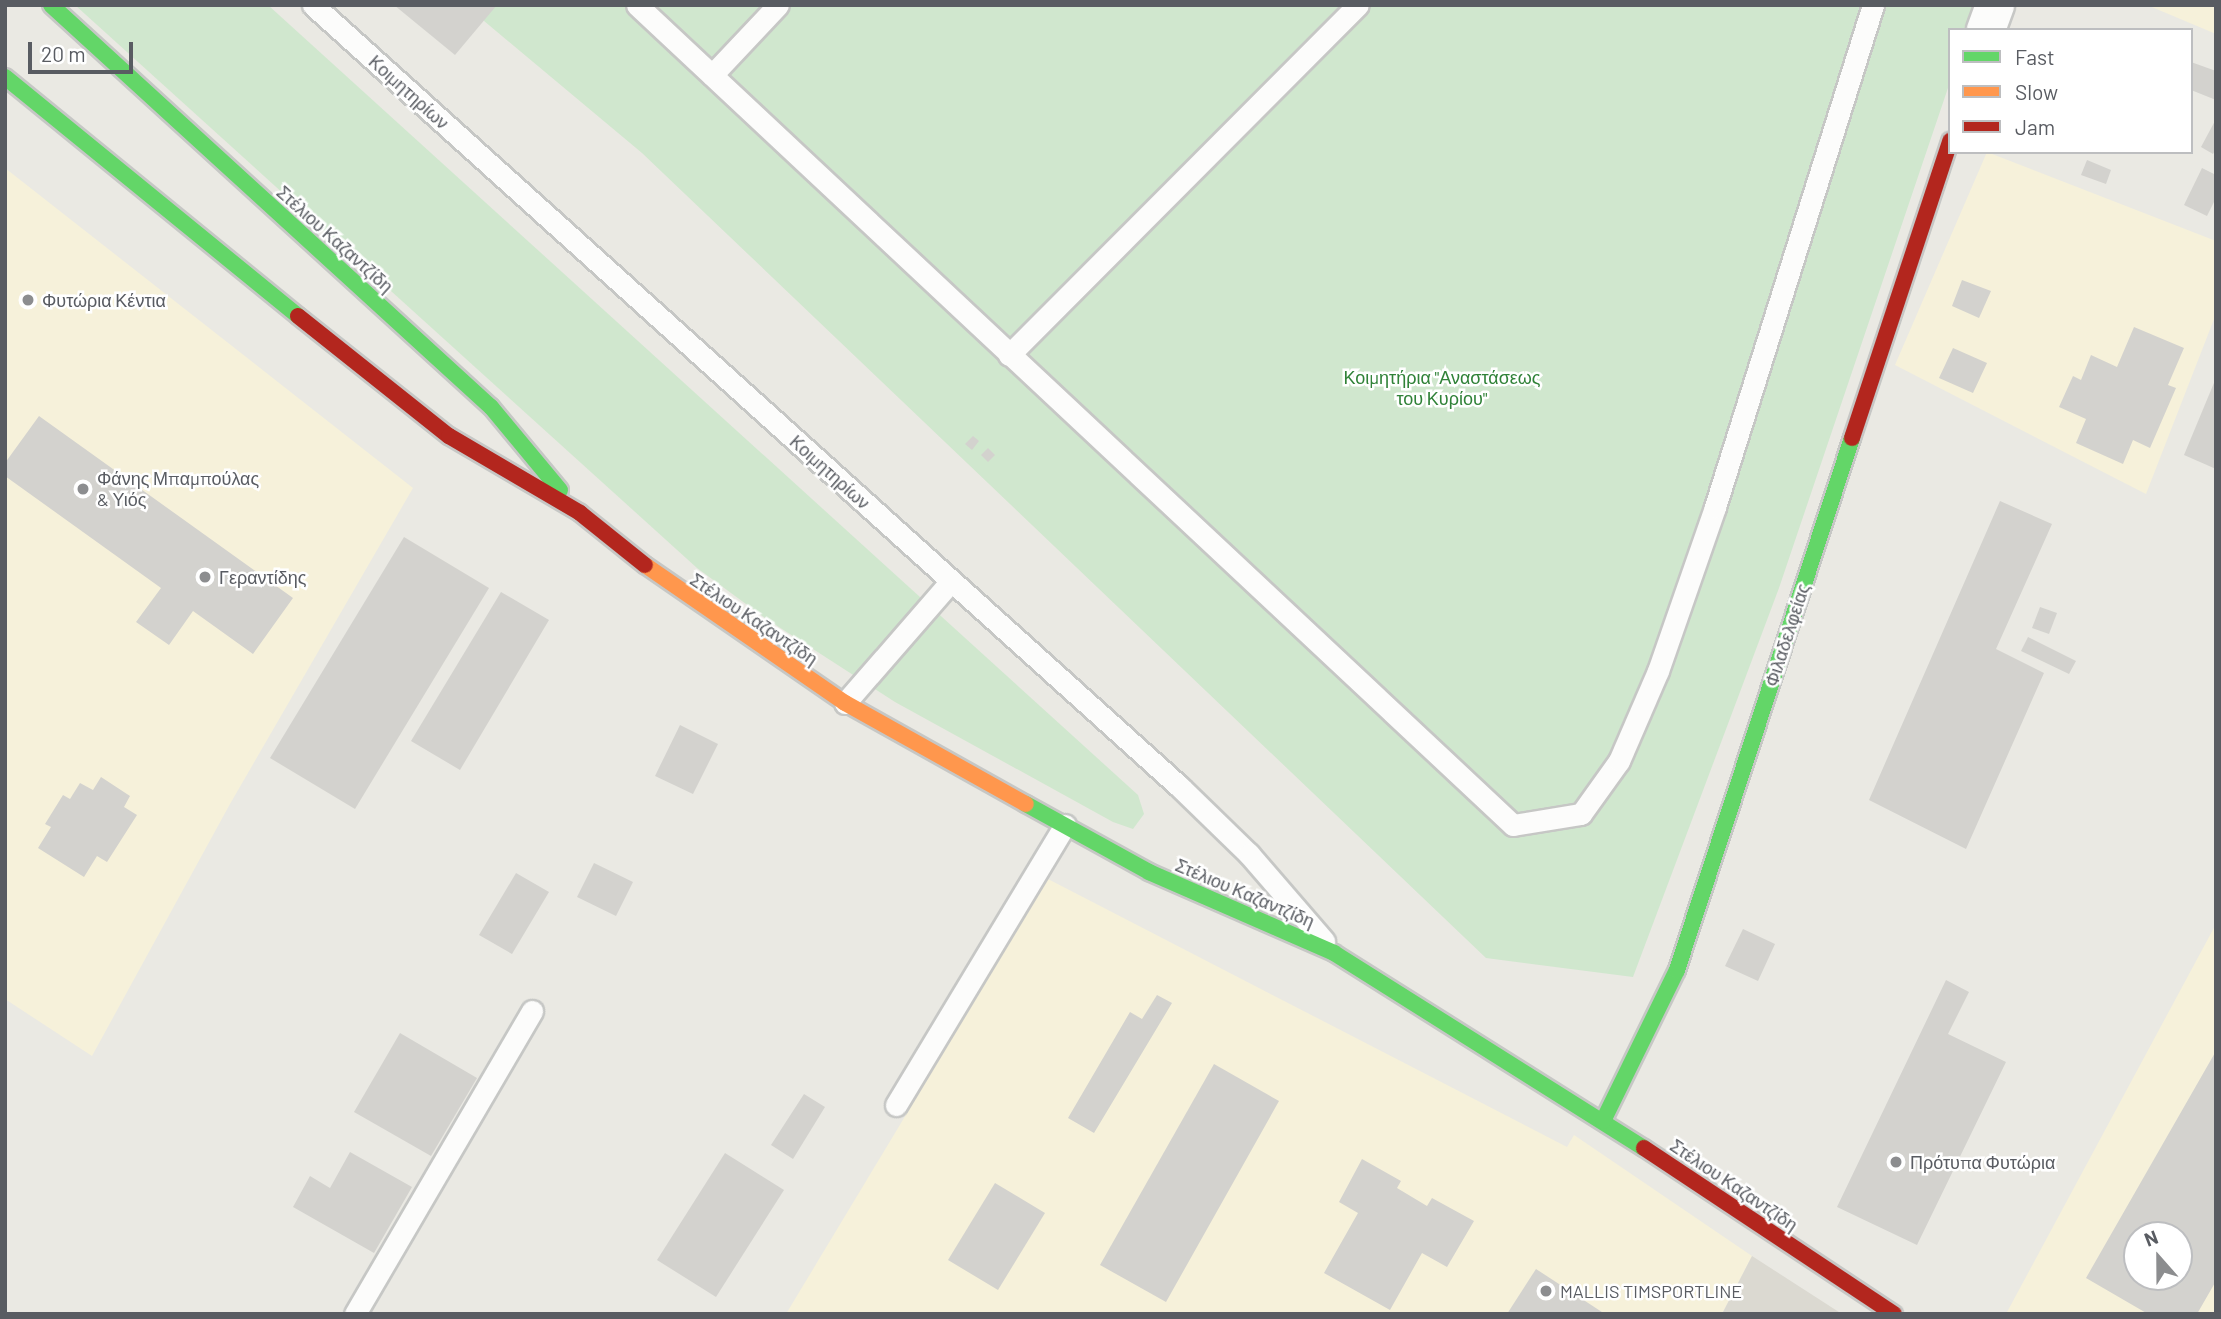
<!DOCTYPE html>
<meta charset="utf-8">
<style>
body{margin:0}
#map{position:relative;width:2221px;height:1319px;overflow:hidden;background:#eae9e3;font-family:Barlow,sans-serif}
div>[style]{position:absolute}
.commercial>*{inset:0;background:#f6f1da}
.education>*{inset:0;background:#dbd9d1}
.green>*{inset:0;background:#d0e7ce}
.building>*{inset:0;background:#d3d2ce}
.roads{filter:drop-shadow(2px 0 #c6c7c5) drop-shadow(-2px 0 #c6c7c5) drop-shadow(0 2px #c6c7c5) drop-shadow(0 -2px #c6c7c5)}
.lane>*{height:21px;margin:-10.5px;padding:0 10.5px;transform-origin:10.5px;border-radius:10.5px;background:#fcfcfb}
.street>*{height:38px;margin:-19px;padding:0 19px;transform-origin:19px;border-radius:19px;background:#fcfcfb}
.fast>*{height:16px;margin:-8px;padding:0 8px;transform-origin:8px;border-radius:8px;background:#63d668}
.slow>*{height:16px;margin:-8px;padding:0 8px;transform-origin:8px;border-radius:8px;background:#ff974d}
.jam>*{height:16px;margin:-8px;padding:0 8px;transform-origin:8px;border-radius:8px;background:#b3261e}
.dots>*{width:19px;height:19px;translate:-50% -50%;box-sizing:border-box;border:4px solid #fff;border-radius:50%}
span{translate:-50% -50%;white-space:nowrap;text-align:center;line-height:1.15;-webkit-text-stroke:5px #fff;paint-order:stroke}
.street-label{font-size:18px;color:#595c62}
.poi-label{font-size:18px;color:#595c62}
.left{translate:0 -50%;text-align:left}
.park-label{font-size:18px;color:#308238}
.frame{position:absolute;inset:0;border:7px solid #595c62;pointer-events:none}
.legend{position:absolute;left:1948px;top:28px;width:245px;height:126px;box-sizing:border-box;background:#fff;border:2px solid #bdbec0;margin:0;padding:9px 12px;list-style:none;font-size:21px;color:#595c62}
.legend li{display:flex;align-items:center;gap:14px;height:35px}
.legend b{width:35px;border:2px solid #bdbec0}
.north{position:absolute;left:2123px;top:1221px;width:70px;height:70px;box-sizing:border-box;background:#fff;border:2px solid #bdbec0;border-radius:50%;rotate:339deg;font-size:19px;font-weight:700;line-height:28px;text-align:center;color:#595c62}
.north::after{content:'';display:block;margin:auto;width:24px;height:32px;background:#8c8d8f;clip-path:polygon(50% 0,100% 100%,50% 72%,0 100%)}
.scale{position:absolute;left:28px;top:42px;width:105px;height:32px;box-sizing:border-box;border:4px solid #595c62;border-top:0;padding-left:9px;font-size:21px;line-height:24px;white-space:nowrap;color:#595c62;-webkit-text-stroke:5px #fff;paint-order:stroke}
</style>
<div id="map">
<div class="commercial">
<div style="clip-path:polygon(2147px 5px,2216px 5px,2216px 34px)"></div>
<div style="clip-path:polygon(1987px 152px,2216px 241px,2216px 314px,2146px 494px,1895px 365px)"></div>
<div style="clip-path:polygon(5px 168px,413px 488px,230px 804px,92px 1056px,5px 999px)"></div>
<div style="clip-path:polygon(1048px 879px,1567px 1147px,1574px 1135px,1752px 1256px,1722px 1314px,786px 1314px)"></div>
<div style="clip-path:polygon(evenodd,2216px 924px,2216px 1314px,2006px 1314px,2216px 924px,2137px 1235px,2179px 1235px,2179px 1277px,2137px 1277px,2137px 1235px)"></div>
</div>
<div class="education">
<div style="clip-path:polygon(1752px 1256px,1842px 1314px,1722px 1314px)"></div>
</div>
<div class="green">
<div style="clip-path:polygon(75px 5px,268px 5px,1138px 795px,1144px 814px,1133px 829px,1113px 822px,895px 702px,765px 618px,697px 568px)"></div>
<div style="clip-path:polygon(465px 5px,1976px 5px,1967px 30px,1950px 30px,1950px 82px,1779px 588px,1633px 977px,1486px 958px,642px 153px)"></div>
</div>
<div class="building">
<div style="clip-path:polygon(394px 5px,497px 5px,455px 55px)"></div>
<div style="clip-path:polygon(2191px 62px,2216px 71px,2216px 100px,2191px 90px)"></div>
<div style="clip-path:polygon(2216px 119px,2216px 149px,2213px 154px,2201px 147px)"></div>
<div style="clip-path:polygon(2087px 160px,2111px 170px,2106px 184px,2081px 175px)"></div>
<div style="clip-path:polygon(2202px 168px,2216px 175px,2216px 198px,2207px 216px,2184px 205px)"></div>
<div style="clip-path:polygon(1962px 280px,1991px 291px,1979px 318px,1952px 306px)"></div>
<div style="clip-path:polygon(2134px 327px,2184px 348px,2168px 385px,2176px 388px,2150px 448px,2133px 440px,2123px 464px,2076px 443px,2086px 419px,2059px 407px,2073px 376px,2081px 380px,2091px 355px,2117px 367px)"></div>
<div style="clip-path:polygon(1953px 348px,1987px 363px,1973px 393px,1939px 378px)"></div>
<div style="clip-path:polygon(2216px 378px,2216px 469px,2184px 455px)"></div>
<div style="clip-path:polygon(39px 416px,293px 598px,253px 654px,193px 611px,169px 645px,136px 622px,161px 588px,5px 476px,5px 463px)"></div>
<div style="clip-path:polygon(973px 436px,979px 441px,972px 450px,965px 444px)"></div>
<div style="clip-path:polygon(988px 448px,995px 455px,988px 462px,981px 455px)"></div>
<div style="clip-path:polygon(2000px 501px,2052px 524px,1996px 649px,2044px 673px,1966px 849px,1869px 800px)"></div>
<div style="clip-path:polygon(404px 537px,489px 588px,355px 809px,270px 758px)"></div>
<div style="clip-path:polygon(501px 592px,549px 620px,460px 770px,411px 741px)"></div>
<div style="clip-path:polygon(2040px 607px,2057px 613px,2049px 634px,2032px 628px)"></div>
<div style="clip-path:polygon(2028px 637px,2076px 661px,2069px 674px,2021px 651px)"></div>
<div style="clip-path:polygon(680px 725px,718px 744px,693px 794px,655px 776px)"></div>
<div style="clip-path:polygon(101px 777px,130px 796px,124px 807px,137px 815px,107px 862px,97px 856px,84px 877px,38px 848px,51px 827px,45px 824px,63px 795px,70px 799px,80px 783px,93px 790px)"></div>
<div style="clip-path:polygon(594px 863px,633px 882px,616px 916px,577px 897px)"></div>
<div style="clip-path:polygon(516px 873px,549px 892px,512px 954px,479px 935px)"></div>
<div style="clip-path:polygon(1743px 929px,1775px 944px,1758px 981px,1725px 966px)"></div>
<div style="clip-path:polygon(1946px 980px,1969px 992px,1948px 1034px,2006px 1062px,1917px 1245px,1837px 1207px)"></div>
<div style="clip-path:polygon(1157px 995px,1172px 1003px,1094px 1133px,1068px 1118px,1130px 1012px,1142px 1019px)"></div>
<div style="clip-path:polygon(400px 1033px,477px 1078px,431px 1156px,354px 1112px)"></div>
<div style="clip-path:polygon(evenodd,2216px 1051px,2216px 1281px,2197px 1314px,2148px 1314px,2086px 1278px,2216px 1051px,2137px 1235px,2179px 1235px,2179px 1277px,2137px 1277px,2137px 1235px)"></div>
<div style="clip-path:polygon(1214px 1064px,1279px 1101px,1166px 1302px,1100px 1265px)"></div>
<div style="clip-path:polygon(804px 1094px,825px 1107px,793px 1159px,771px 1145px)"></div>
<div style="clip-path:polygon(350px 1152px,412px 1187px,374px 1253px,293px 1207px,310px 1176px,330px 1188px)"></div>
<div style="clip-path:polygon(725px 1153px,784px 1190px,716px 1297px,657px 1260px)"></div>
<div style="clip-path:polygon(1362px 1159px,1401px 1181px,1397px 1188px,1427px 1206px,1432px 1198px,1474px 1221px,1447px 1267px,1422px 1253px,1390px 1310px,1324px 1273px,1358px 1213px,1339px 1202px)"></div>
<div style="clip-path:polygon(995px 1183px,1045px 1213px,998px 1290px,948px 1260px)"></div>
<div style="clip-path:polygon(1536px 1269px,1605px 1314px,1507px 1314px)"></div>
</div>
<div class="roads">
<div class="lane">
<div style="left:313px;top:5px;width:1168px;rotate:42.05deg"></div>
<div style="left:1180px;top:787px;width:96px;rotate:44.2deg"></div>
<div style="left:1249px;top:854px;width:115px;rotate:49.2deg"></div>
<div style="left:637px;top:5px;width:1200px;rotate:43.11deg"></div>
<div style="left:1513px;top:825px;width:69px;rotate:-9.2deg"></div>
<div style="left:1581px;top:814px;width:65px;rotate:-54.4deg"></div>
<div style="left:1619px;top:761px;width:98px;rotate:-66.6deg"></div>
<div style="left:1658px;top:671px;width:174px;rotate:-70.8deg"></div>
<div style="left:1715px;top:507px;width:526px;rotate:-72.53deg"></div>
<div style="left:712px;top:75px;width:96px;rotate:-46.7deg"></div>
<div style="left:1009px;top:355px;width:494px;rotate:-45.1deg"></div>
<div style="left:845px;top:703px;width:162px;rotate:-49deg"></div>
<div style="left:896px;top:1105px;width:327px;rotate:-58.9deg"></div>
<div style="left:355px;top:1314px;width:351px;rotate:-59.7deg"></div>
</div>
<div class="street">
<div style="left:1986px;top:30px;width:27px;rotate:-70deg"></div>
</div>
<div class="fast">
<div style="left:51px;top:5px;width:596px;rotate:42.42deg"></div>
<div style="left:491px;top:407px;width:108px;rotate:50.3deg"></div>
<div style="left:5px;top:77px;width:378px;rotate:39.2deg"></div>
<div style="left:1026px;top:804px;width:141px;rotate:28.9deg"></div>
<div style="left:1149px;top:872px;width:202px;rotate:23.6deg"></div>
<div style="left:1334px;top:953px;width:366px;rotate:32.2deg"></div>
<div style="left:1603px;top:1121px;width:168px;rotate:-63.9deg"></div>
<div style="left:1677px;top:970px;width:560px;rotate:-71.79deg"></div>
</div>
<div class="slow">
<div style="left:645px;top:565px;width:243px;rotate:34.6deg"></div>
<div style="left:845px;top:703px;width:207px;rotate:29.2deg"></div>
</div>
<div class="jam">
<div style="left:298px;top:316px;width:193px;rotate:38.5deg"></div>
<div style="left:449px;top:436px;width:152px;rotate:30.4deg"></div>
<div style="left:580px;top:513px;width:83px;rotate:38.7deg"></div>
<div style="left:1852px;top:438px;width:313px;rotate:-71.7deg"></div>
<div style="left:1644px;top:1148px;width:300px;rotate:33.6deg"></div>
</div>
</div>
<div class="dots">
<div style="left:28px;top:300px;background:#8c8d8f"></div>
<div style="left:83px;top:489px;background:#8c8d8f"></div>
<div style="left:205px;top:577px;background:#8c8d8f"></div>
<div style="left:1896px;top:1162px;background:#8c8d8f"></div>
<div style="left:1546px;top:1291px;background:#8c8d8f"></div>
</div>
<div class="street-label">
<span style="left:409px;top:92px;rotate:42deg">Κοιμητηρίων</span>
<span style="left:335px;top:239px;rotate:42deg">Στέλιου Καζαντζίδη</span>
<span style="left:830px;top:472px;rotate:42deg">Κοιμητηρίων</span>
<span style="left:754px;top:619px;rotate:34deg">Στέλιου Καζαντζίδη</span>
<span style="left:1787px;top:635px;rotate:-72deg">Φιλαδελφείας</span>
<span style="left:1245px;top:893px;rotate:23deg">Στέλιου Καζαντζίδη</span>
<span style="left:1734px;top:1185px;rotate:34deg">Στέλιου Καζαντζίδη</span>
</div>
<div class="poi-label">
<span class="left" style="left:42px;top:300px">Φυτώρια Κέντια</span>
<span class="left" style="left:97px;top:489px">Φάνης Μπαμπούλας<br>&amp; Υιός</span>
<span class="left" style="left:219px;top:577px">Γεραντίδης</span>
<span class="left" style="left:1910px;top:1162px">Πρότυπα Φυτώρια</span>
<span class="left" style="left:1560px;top:1291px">MALLIS TIMSPORTLINE</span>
</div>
<div class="park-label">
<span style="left:1442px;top:388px">Κοιμητήρια "Αναστάσεως<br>του Κυρίου"</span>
</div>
<div class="frame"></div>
<ul class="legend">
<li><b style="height:9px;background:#63d668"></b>Fast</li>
<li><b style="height:9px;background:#ff974d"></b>Slow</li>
<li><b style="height:9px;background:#b3261e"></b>Jam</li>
</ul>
<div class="north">N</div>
<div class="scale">20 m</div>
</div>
